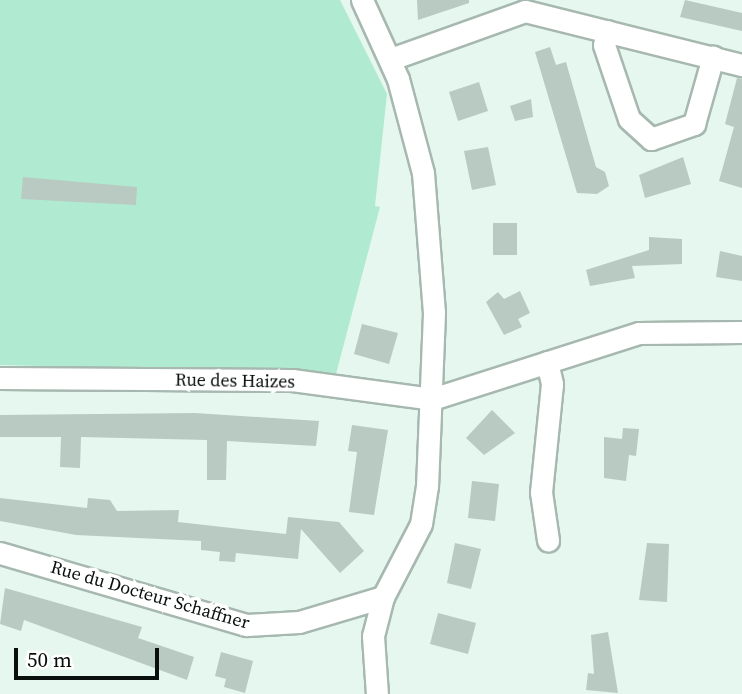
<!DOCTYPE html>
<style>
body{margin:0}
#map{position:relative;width:742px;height:694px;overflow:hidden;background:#e5f7ee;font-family:"Source Serif 4",serif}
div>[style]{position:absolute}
.green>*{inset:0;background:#b0ebd1}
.building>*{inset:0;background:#b9cac2}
.roads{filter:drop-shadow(2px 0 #a6b8af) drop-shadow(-2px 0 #a6b8af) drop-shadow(0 2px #a6b8af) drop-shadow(0 -2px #a6b8af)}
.minor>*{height:21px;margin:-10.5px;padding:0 10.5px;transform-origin:10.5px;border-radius:10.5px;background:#fff}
span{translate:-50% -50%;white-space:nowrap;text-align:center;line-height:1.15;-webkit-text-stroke:7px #fff;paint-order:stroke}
.street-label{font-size:18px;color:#090f0c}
.scale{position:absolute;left:14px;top:648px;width:145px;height:32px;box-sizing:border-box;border:4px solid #090f0c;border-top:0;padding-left:9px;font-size:21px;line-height:24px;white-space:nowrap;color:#090f0c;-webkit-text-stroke:5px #fff;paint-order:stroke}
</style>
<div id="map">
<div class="green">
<div style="clip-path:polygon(0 0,340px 0,387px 94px,375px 206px,380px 207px,336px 374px,0 365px)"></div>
</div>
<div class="building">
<div style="clip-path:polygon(417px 0,469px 0,469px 3px,418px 20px)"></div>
<div style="clip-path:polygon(685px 0,742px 13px,742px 31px,680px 17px)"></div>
<div style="clip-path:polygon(550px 47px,556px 65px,566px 62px,596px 167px,605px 172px,609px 186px,597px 194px,577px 193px,535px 52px)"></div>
<div style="clip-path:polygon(737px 78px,742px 79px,742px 188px,719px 181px,734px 127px,725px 124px)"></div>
<div style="clip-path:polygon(479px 82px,488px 111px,458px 121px,449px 92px)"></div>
<div style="clip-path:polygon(531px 99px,533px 117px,515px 121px,510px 106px)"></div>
<div style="clip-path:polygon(488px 147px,496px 185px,472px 190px,464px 151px)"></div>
<div style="clip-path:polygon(683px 157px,691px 184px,645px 198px,639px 175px)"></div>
<div style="clip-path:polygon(23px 177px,137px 187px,136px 205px,21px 199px)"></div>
<div style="clip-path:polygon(493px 223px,517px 223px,517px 255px,493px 255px)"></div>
<div style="clip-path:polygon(649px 237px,682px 239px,682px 264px,632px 266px,635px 278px,590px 286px,586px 270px,649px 250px)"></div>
<div style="clip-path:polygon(720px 251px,742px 256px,742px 281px,716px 277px)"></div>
<div style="clip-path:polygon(520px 291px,530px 313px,518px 319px,522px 327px,504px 335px,486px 302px,498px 292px,504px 299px)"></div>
<div style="clip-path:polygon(362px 324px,398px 333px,389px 364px,354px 354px)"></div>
<div style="clip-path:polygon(492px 410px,515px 433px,484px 455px,466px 438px)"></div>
<div style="clip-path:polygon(195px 413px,319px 421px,316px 446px,227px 441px,226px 480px,207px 480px,207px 440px,81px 437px,80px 468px,60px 467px,61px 437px,0 437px,0 415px)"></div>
<div style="clip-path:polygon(352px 425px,388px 430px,374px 515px,349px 512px,357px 452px,348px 451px)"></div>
<div style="clip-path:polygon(623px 428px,639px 429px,636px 456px,629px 455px,626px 481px,604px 478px,604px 437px,622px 439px)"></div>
<div style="clip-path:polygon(472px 481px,499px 484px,495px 521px,468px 518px)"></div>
<div style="clip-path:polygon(0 498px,87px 508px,88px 498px,110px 500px,117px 511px,179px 510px,178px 522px,286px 534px,288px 517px,339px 522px,364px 551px,340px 573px,301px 529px,298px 559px,236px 553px,235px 562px,219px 561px,220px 552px,201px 550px,201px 541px,76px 535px,0 521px)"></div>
<div style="clip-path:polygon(455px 543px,481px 549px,471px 589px,447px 583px)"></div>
<div style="clip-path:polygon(647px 543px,669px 544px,667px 602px,639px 600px)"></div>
<div style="clip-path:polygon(5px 588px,142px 627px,138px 638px,194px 657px,187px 680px,24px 620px,21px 631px,0 624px)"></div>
<div style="clip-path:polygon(438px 613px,476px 623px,468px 654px,430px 644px)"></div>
<div style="clip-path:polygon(608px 632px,618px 693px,586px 690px,588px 673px,594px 674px,591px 635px)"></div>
<div style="clip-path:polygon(221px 652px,253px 661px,245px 693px,224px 687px,226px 679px,215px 676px)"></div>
</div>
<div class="roads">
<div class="minor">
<div style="left:362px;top:0;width:87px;rotate:65.5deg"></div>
<div style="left:398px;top:79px;width:97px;rotate:75.1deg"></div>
<div style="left:423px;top:173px;width:140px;rotate:85.5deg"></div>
<div style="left:434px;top:313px;width:173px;rotate:92.3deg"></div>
<div style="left:427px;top:486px;width:38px;rotate:99deg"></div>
<div style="left:421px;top:524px;width:82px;rotate:117.5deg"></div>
<div style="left:383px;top:597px;width:40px;rotate:104.4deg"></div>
<div style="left:373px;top:636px;width:58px;rotate:86.1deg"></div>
<div style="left:607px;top:31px;width:14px;rotate:102deg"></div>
<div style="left:604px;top:45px;width:78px;rotate:71.3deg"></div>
<div style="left:629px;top:119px;width:30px;rotate:42deg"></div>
<div style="left:651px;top:139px;width:46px;rotate:-19.2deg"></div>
<div style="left:694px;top:124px;width:70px;rotate:-74.2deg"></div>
<div style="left:391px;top:59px;width:142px;rotate:-19.7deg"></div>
<div style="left:525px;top:11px;width:224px;rotate:14deg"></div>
<div style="left:547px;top:362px;width:23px;rotate:77deg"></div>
<div style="left:552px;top:384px;width:109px;rotate:95.8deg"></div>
<div style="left:541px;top:492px;width:49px;rotate:81.7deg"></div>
<div style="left:0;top:378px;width:292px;rotate:0.4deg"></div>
<div style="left:292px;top:380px;width:141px;rotate:7.7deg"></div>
<div style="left:432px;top:399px;width:217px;rotate:-17.7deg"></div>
<div style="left:639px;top:333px;width:103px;rotate:-0.6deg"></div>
<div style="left:0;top:553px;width:257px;rotate:16.3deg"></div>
<div style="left:247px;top:625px;width:52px;rotate:-3.3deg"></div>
<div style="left:299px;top:622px;width:88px;rotate:-16.6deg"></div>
</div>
</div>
<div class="street-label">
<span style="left:235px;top:381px;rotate:1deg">Rue des Haizes</span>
<span style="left:150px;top:595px;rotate:16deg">Rue du Docteur Schaffner</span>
</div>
<div class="scale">50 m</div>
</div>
